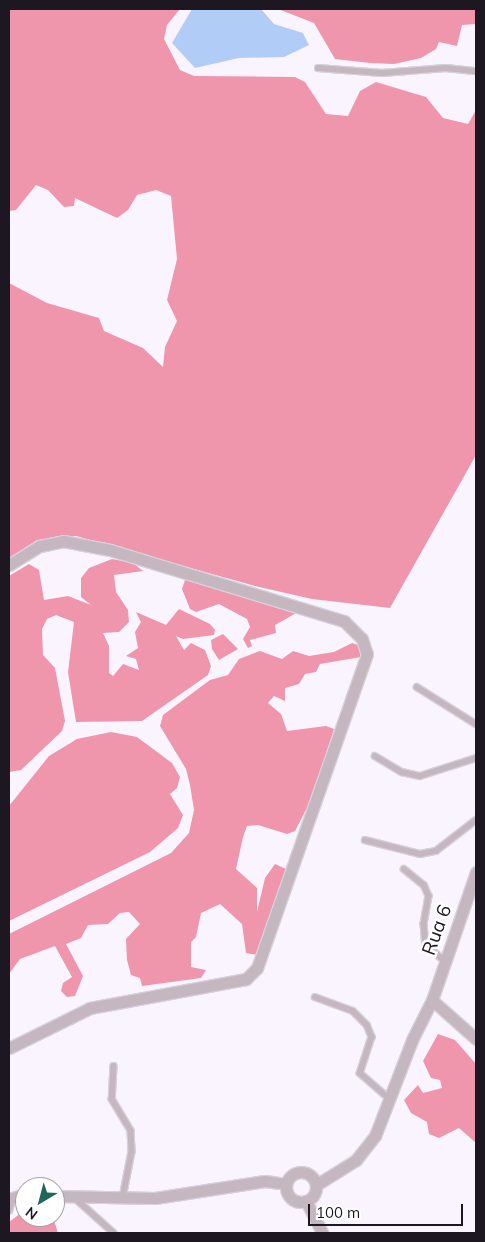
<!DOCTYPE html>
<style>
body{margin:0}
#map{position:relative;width:485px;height:1242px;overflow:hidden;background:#faf4ff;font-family:Mulish,sans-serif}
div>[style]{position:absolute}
.forest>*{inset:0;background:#ef95ac}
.water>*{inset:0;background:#b1ccf7}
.roads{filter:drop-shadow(1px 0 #d6d1db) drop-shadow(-1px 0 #d6d1db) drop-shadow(0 1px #d6d1db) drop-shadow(0 -1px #d6d1db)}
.lane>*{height:5.5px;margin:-2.75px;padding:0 2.75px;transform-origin:2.75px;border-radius:2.75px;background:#c4b7c0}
.street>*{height:11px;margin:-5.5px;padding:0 5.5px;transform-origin:5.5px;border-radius:5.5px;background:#c4b7c0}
.street>.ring{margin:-5.5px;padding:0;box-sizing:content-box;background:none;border:11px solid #c4b7c0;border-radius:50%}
span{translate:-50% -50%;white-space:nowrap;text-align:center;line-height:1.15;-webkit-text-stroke:5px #fff;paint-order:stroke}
.street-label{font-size:19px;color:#1c1720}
.frame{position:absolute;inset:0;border:10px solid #1c1720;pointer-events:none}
.north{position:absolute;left:15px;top:1177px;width:50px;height:50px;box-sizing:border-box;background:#fff;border:1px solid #a4a2a6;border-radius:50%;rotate:217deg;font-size:14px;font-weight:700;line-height:20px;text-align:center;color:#1c1720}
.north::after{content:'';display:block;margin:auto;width:18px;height:22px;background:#1f675d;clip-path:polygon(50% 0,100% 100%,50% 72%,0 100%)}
.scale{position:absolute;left:308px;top:1204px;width:155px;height:22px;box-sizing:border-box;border:2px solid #1c1720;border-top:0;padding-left:6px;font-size:15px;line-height:18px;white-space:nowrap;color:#1c1720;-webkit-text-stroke:4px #fff;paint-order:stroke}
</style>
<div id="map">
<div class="forest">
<div style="clip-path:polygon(9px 9px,180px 9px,167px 25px,164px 39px,180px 70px,194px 76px,295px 77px,305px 82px,326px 114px,348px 116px,360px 91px,376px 82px,426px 97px,443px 118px,468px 124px,476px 110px,476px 455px,390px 608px,312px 599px,255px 586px,76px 536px,37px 540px,9px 558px,9px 283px,47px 303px,99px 318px,104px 331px,143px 348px,163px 367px,165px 347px,177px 321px,167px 300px,177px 259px,171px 196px,156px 190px,137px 195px,128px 210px,117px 218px,75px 198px,74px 206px,64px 207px,48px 190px,36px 185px,16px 210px,9px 211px)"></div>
<div style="clip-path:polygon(278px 9px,476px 9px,476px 24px,462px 25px,457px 46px,439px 42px,436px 49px,421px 58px,394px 64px,370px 63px,335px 59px,314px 23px)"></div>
<div style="clip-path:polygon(112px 559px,133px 563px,143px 571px,114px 575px,116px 592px,128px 610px,129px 622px,119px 632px,103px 633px,109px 646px,109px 673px,113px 676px,123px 664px,139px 670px,136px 659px,126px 656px,138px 648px,135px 632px,141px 622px,136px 612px,166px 625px,179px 609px,210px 624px,215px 630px,214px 635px,183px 639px,176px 636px,184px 650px,191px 643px,205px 650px,211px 666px,208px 675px,142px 721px,76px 722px,68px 672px,74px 622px,56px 615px,47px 619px,42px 629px,43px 655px,55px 668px,65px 721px,62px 731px,21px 770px,9px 772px,9px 576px,29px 564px,39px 570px,44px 600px,68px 596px,91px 605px,81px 597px,81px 578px,89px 568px)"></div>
<div style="clip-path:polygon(194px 579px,298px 612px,275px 625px,276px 633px,250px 640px,252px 646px,248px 648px,243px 639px,250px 627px,247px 619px,219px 604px,196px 612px,190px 609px,182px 589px,185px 580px)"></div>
<div style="clip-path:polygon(223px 634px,238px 649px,219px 660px,212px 649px,211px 640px)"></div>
<div style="clip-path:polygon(352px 643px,358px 645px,361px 657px,320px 664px,316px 672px,305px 674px,299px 684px,285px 688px,285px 701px,274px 696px,268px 703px,281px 714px,287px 731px,326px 726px,334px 729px,311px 800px,295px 831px,287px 834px,258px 825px,247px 826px,243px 837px,236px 869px,257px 888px,257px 912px,265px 878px,275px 864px,286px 869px,257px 955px,246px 953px,242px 924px,220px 904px,201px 913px,196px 937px,191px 942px,191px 967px,206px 970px,201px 978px,142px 986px,140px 978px,131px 975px,127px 960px,126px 939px,140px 924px,129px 912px,120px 913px,108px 924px,88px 925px,81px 938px,66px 944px,83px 976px,75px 996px,67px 997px,61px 991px,63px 983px,72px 977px,55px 946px,20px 959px,9px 974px,9px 934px,171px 853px,189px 833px,194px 810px,190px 785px,186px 769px,160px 726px,163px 715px,210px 680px,228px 675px,239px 659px,260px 651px,282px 659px,293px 651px,309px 656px,334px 652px)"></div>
<div style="clip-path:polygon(111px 732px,137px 737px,172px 763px,180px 777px,177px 788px,170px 794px,183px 815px,178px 828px,150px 852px,9px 921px,9px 806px,49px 756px,77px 739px)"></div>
<div style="clip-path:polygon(438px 1034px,455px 1040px,476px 1064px,476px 1143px,459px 1128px,439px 1138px,429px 1134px,427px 1122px,411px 1113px,404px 1100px,418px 1085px,423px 1093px,442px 1088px,440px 1080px,431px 1078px,423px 1061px)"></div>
<div style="clip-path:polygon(25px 1210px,25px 1217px,53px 1217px,58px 1233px,9px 1233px,9px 1222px)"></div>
</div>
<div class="water">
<div style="clip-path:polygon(192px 9px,261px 9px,274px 24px,303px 33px,309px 45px,284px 57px,239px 58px,195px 68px,172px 43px)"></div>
</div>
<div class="roads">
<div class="lane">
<div style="left:318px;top:68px;width:64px;rotate:4.5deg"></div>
<div style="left:382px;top:73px;width:64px;rotate:-4.5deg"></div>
<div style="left:446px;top:68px;width:30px;rotate:6deg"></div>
<div style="left:417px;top:687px;width:70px;rotate:32.1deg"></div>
<div style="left:375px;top:756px;width:31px;rotate:31deg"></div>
<div style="left:402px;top:772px;width:18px;rotate:13deg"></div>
<div style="left:420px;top:776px;width:59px;rotate:-17.8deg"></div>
<div style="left:365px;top:840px;width:57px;rotate:14.3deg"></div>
<div style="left:420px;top:854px;width:16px;rotate:-11deg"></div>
<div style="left:436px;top:851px;width:51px;rotate:-37.8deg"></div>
<div style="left:404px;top:869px;width:26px;rotate:39deg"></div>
<div style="left:424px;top:885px;width:12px;rotate:66deg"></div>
<div style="left:429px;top:896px;width:28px;rotate:100deg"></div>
<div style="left:424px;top:924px;width:21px;rotate:85deg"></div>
<div style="left:426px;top:945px;width:25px;rotate:40deg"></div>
<div style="left:315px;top:997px;width:40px;rotate:20.2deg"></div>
<div style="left:353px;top:1011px;width:20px;rotate:45deg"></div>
<div style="left:367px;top:1025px;width:13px;rotate:67deg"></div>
<div style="left:372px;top:1037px;width:38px;rotate:108deg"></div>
<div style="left:360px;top:1073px;width:38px;rotate:41deg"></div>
<div style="left:114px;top:1066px;width:33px;rotate:93deg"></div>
<div style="left:112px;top:1099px;width:37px;rotate:59deg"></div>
<div style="left:131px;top:1131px;width:21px;rotate:87deg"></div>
<div style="left:132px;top:1152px;width:47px;rotate:101.1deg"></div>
<div style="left:75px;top:1198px;width:52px;rotate:41.9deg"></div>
<div style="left:9px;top:1211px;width:14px;rotate:-73deg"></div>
</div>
<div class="street">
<div style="left:9px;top:565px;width:36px;rotate:-32deg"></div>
<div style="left:40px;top:546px;width:24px;rotate:-12deg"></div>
<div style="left:63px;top:541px;width:48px;rotate:10.8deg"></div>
<div style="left:110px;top:550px;width:245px;rotate:16.9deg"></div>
<div style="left:344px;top:621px;width:25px;rotate:45deg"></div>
<div style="left:362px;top:639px;width:16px;rotate:72deg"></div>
<div style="left:367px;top:654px;width:333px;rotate:109.3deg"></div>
<div style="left:257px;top:968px;width:16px;rotate:135deg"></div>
<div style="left:246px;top:979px;width:159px;rotate:169.5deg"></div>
<div style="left:90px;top:1008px;width:90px;rotate:153.7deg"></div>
<div style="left:432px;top:1000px;width:59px;rotate:41.6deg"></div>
<div class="ring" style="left:286px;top:1172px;width:19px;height:19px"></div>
<div style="left:316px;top:1185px;width:47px;rotate:-32deg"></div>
<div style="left:356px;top:1160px;width:31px;rotate:-52deg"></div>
<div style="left:375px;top:1136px;width:103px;rotate:-68.9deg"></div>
<div style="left:412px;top:1040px;width:45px;rotate:-63.4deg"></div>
<div style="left:432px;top:1000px;width:135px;rotate:-71deg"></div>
<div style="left:55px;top:1196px;width:100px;rotate:1.1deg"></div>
<div style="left:155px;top:1198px;width:111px;rotate:-8.8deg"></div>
<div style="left:265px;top:1181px;width:21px;rotate:8deg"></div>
<div style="left:9px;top:1199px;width:17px;rotate:-17deg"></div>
<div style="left:306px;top:1201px;width:36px;rotate:63deg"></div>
</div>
</div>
<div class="street-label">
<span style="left:437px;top:930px;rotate:-70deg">Rua 6</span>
</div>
<div class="frame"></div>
<div class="north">N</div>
<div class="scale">100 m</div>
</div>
